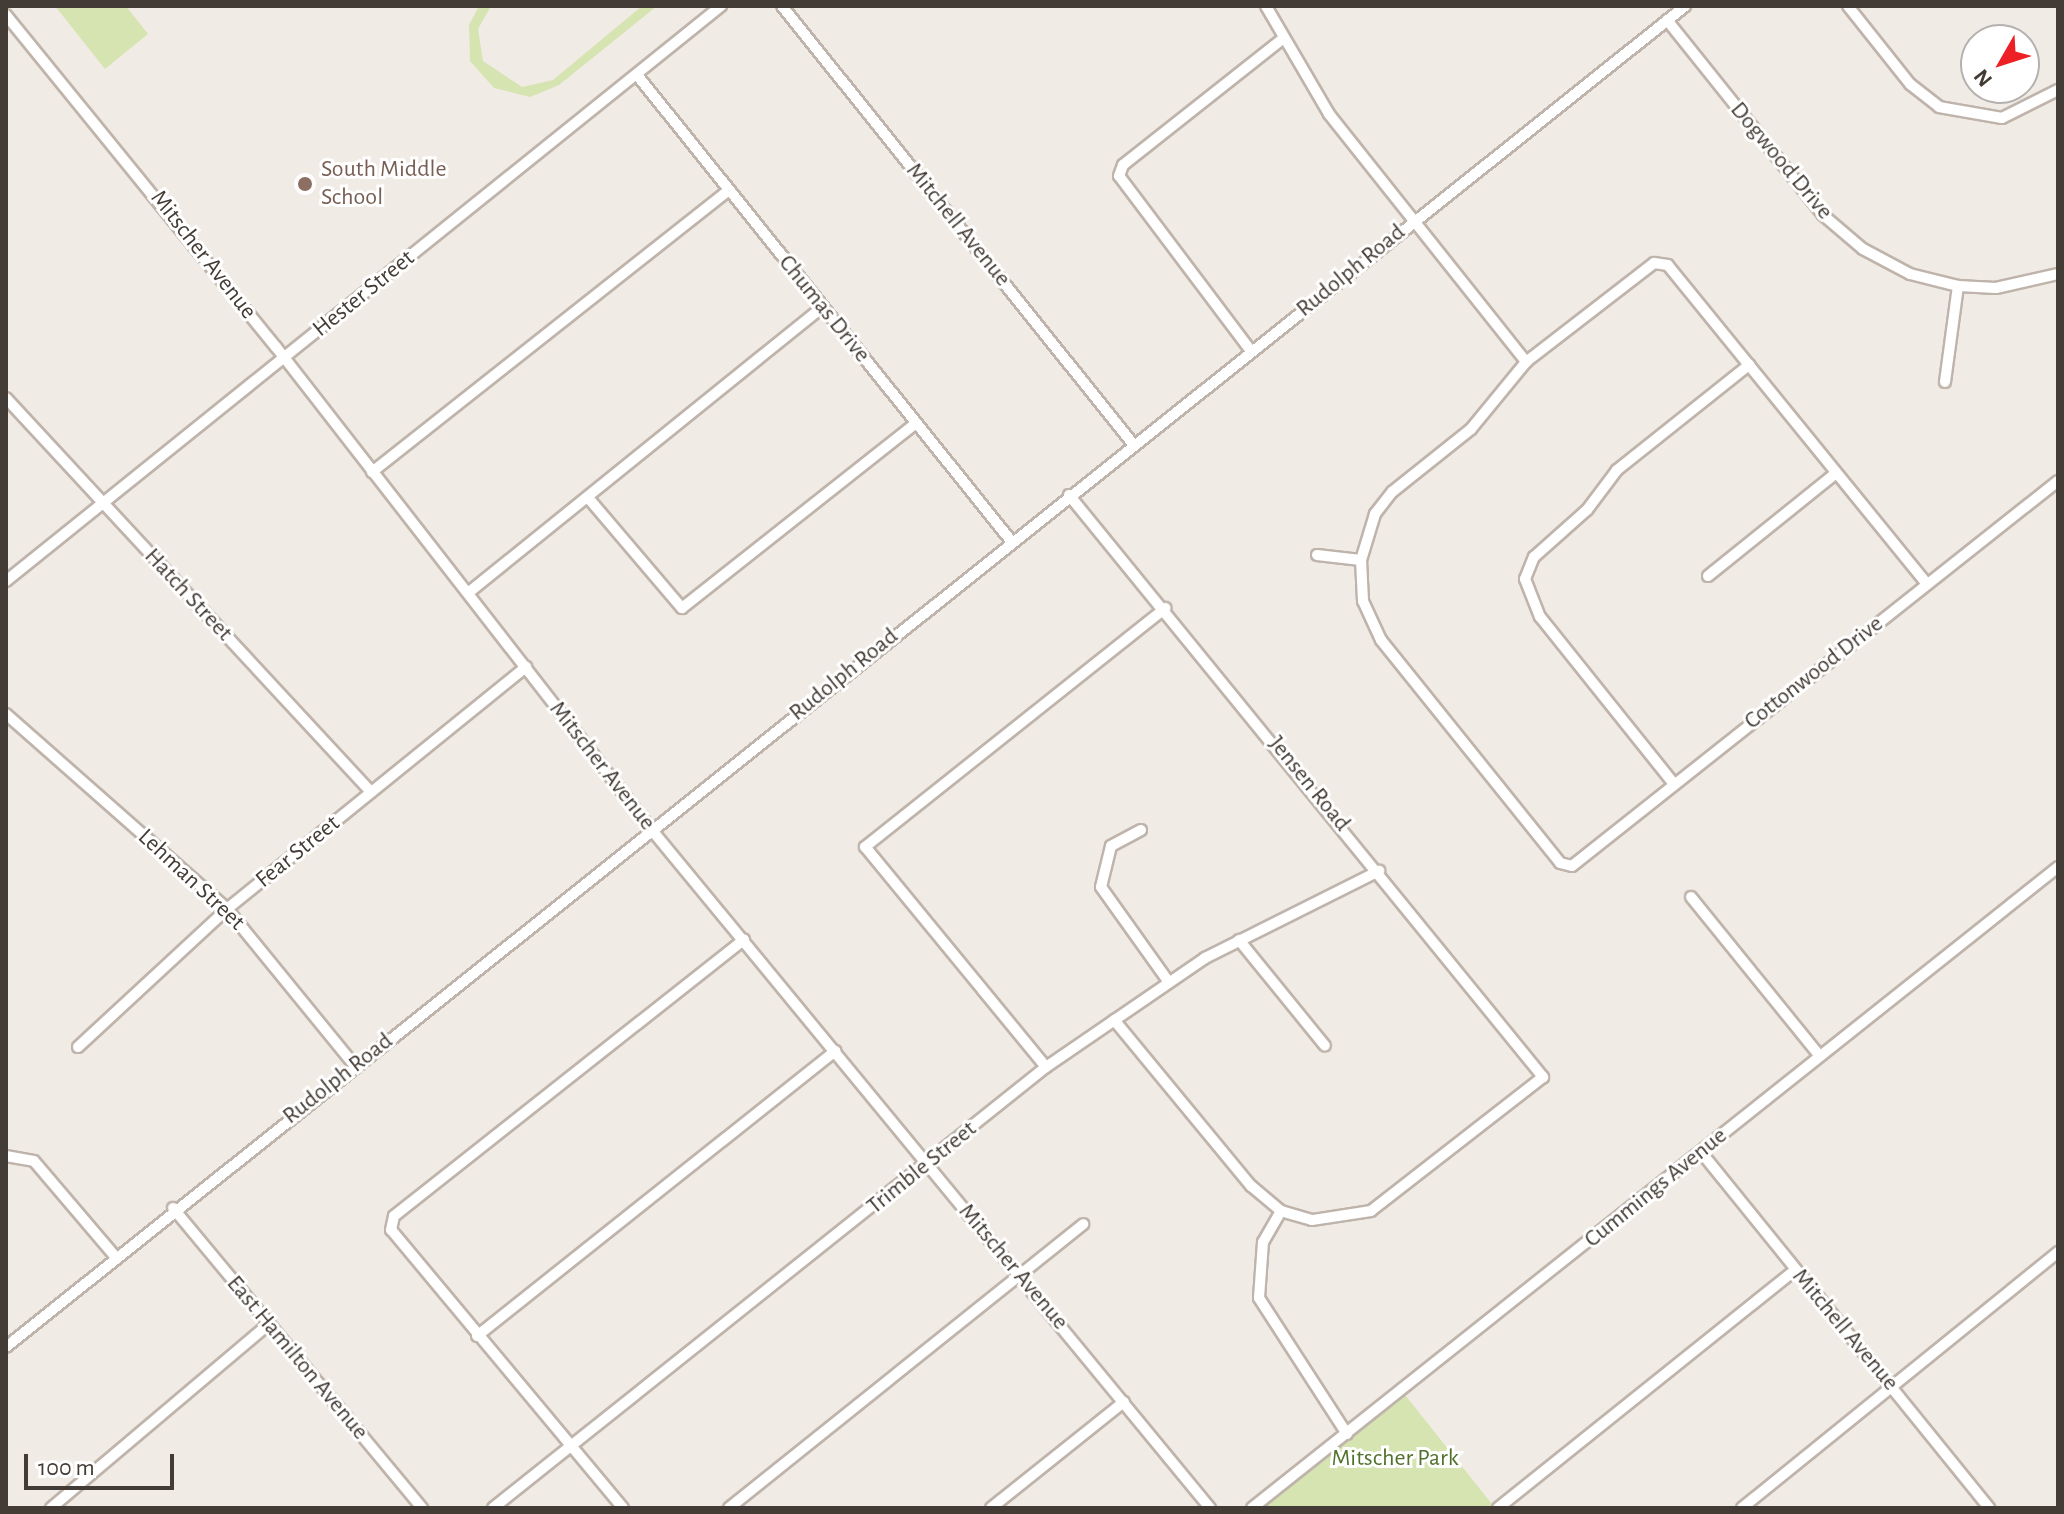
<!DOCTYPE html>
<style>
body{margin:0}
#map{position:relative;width:2064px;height:1514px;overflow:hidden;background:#f1ebe5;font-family:"Alegreya Sans",sans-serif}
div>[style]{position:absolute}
.green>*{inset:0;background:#d5e4b0}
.roads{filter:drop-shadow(2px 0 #bfb4ab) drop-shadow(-2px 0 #bfb4ab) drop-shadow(0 2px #bfb4ab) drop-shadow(0 -2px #bfb4ab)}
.minor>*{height:10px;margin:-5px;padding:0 5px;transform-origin:5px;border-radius:5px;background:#fff}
.dots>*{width:22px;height:22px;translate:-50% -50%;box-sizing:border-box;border:4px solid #fff;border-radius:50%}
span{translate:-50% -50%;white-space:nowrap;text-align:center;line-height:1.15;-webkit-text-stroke:6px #fff;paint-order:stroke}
.street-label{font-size:24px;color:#433b35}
.education-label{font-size:24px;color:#785e54}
.left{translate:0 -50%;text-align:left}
.park-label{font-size:24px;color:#52712c}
.frame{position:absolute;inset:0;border:8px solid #433b35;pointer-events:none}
.north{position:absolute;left:1960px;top:24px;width:80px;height:80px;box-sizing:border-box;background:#fff;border:2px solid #b4b1ae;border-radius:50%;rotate:231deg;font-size:22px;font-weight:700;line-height:32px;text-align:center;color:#433b35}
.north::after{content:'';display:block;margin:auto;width:28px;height:36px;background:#ed2025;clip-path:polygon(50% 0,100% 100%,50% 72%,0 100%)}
.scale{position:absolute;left:24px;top:1454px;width:150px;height:36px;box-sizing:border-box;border:4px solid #433b35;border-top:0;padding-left:10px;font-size:24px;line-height:28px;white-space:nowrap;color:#433b35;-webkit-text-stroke:6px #fff;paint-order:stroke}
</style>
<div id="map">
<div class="green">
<div style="clip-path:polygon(55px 6px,126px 6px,148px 34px,105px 69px)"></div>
<div style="clip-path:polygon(479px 6px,491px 6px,478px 29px,483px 61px,522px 87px,553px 80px,642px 6px,657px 6px,559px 85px,530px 97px,494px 88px,470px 61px,469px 25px)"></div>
<div style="clip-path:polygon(1402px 1391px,1495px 1508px,1252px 1508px)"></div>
</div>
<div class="roads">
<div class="minor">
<div style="left:782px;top:6px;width:561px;rotate:51.29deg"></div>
<div style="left:1266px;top:6px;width:125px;rotate:59.7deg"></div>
<div style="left:1329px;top:114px;width:317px;rotate:51.5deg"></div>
<div style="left:1848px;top:6px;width:100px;rotate:51.5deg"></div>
<div style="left:1910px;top:84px;width:37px;rotate:38deg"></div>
<div style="left:1939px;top:107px;width:64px;rotate:9.9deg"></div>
<div style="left:2002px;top:118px;width:63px;rotate:-26.6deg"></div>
<div style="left:6px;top:15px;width:428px;rotate:50.9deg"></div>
<div style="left:276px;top:347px;width:611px;rotate:52.12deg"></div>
<div style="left:651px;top:829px;width:880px;rotate:50.54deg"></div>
<div style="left:1667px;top:20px;width:250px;rotate:51.3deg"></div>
<div style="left:1823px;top:215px;width:52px;rotate:40.4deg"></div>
<div style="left:1863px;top:249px;width:53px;rotate:28deg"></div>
<div style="left:1910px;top:274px;width:49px;rotate:14deg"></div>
<div style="left:1958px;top:286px;width:38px;rotate:3deg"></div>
<div style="left:1996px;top:288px;width:64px;rotate:-12.7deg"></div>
<div style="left:637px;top:75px;width:599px;rotate:51.24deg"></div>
<div style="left:1251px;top:351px;width:219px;rotate:-127deg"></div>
<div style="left:1119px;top:176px;width:12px;rotate:-70deg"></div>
<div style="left:1123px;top:165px;width:205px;rotate:-38.3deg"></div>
<div style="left:1945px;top:382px;width:97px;rotate:-82.3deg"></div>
<div style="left:6px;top:398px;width:537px;rotate:47.19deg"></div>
<div style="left:372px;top:472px;width:455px;rotate:-38.3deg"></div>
<div style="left:1069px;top:495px;width:751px;rotate:50.84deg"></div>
<div style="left:1543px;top:1077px;width:218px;rotate:142.1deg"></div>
<div style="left:1371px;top:1211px;width:60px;rotate:171.3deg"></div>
<div style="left:1312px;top:1220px;width:32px;rotate:-164deg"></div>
<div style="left:1281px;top:1211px;width:39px;rotate:-140deg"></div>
<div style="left:1251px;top:1186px;width:215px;rotate:-129.5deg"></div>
<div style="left:590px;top:500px;width:142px;rotate:49.6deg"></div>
<div style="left:682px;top:608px;width:297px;rotate:-38.3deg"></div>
<div style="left:1317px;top:555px;width:44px;rotate:6.5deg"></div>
<div style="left:1708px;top:576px;width:164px;rotate:-38.8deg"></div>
<div style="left:6px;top:581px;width:918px;rotate:-38.81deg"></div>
<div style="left:1927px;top:584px;width:411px;rotate:-129.1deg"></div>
<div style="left:1668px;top:265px;width:14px;rotate:-172deg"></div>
<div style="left:1654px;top:263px;width:162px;rotate:142.3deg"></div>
<div style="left:1526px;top:362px;width:87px;rotate:129.4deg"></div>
<div style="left:1471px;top:429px;width:101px;rotate:141.4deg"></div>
<div style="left:1392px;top:492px;width:28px;rotate:128deg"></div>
<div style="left:1375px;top:514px;width:48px;rotate:106.9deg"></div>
<div style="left:1361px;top:560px;width:41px;rotate:87.2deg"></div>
<div style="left:1363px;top:601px;width:43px;rotate:65.2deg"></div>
<div style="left:1381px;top:640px;width:286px;rotate:51.2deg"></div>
<div style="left:1560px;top:863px;width:12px;rotate:14deg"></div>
<div style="left:1572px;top:866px;width:620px;rotate:-38.39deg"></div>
<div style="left:468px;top:593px;width:455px;rotate:-38.9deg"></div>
<div style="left:6px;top:714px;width:295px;rotate:41.4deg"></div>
<div style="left:227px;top:909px;width:203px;rotate:50.8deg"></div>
<div style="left:1674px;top:784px;width:214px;rotate:-128.7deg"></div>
<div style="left:1540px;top:617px;width:41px;rotate:-111.5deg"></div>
<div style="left:1525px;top:579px;width:24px;rotate:-68deg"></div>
<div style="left:1534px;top:557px;width:71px;rotate:-41.6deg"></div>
<div style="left:1587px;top:510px;width:50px;rotate:-53.1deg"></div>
<div style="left:1617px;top:470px;width:169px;rotate:-38.5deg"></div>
<div style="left:1141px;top:830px;width:34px;rotate:152deg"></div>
<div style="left:1111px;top:846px;width:42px;rotate:103.7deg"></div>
<div style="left:1101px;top:887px;width:115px;rotate:54.5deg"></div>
<div style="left:1691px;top:897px;width:203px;rotate:51deg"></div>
<div style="left:1239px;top:940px;width:136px;rotate:50.9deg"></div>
<div style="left:78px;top:1047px;width:203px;rotate:-42.8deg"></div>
<div style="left:227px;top:909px;width:385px;rotate:-39deg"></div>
<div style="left:1046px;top:1067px;width:285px;rotate:-129.4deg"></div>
<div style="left:865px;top:847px;width:384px;rotate:-38.5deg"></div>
<div style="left:1701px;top:1152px;width:458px;rotate:51deg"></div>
<div style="left:6px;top:1156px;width:28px;rotate:10deg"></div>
<div style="left:34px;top:1161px;width:123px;rotate:49.6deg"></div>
<div style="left:173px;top:1208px;width:390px;rotate:50.3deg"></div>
<div style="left:1281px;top:1211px;width:36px;rotate:120deg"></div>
<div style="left:1263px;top:1242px;width:56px;rotate:94.1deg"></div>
<div style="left:1259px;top:1298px;width:162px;rotate:57.1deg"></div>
<div style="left:477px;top:1336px;width:458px;rotate:-38.5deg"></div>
<div style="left:6px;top:1347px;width:2149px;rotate:-38.61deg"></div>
<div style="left:51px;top:1508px;width:285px;rotate:-40.2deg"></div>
<div style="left:493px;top:1508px;width:707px;rotate:-38.57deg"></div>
<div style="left:1046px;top:1067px;width:193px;rotate:-34.4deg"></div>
<div style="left:1205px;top:958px;width:195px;rotate:-26.6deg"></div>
<div style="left:623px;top:1508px;width:362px;rotate:-129.8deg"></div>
<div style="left:391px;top:1230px;width:14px;rotate:-78deg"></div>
<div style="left:394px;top:1216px;width:446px;rotate:-38.3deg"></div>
<div style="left:729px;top:1508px;width:454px;rotate:-38.7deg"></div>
<div style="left:991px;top:1508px;width:170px;rotate:-38.6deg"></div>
<div style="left:1252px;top:1508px;width:1030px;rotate:-38.49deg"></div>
<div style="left:1498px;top:1508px;width:381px;rotate:-38.7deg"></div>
<div style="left:1742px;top:1508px;width:407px;rotate:-39deg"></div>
</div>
</div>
<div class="dots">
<div style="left:305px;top:184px;background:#8d6e63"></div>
</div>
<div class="street-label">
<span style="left:1781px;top:161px;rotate:50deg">Dogwood Drive</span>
<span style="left:958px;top:225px;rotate:51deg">Mitchell Avenue</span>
<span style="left:203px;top:255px;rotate:52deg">Mitscher Avenue</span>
<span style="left:1351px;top:271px;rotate:-39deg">Rudolph Road</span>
<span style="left:364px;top:294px;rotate:-39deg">Hester Street</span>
<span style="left:824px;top:309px;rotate:51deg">Chumas Drive</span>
<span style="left:188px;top:595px;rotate:47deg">Hatch Street</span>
<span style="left:1814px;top:673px;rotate:-38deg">Cottonwood Drive</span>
<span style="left:844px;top:675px;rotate:-39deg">Rudolph Road</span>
<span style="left:602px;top:766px;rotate:52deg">Mitscher Avenue</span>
<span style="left:1309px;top:784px;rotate:51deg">Jensen Road</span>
<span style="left:298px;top:852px;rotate:-39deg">Fear Street</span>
<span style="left:191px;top:880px;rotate:43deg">Lehman Street</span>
<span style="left:338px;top:1079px;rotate:-38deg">Rudolph Road</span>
<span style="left:922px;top:1168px;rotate:-39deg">Trimble Street</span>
<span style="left:1656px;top:1188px;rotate:-39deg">Cummings Avenue</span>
<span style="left:1013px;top:1267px;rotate:50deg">Mitscher Avenue</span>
<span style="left:1845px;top:1330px;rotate:50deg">Mitchell Avenue</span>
<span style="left:297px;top:1358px;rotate:50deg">East Hamilton Avenue</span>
</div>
<div class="education-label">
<span class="left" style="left:321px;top:184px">South Middle<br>School</span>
</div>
<div class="park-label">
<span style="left:1395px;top:1459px">Mitscher Park</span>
</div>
<div class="frame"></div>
<div class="north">N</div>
<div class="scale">100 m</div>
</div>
